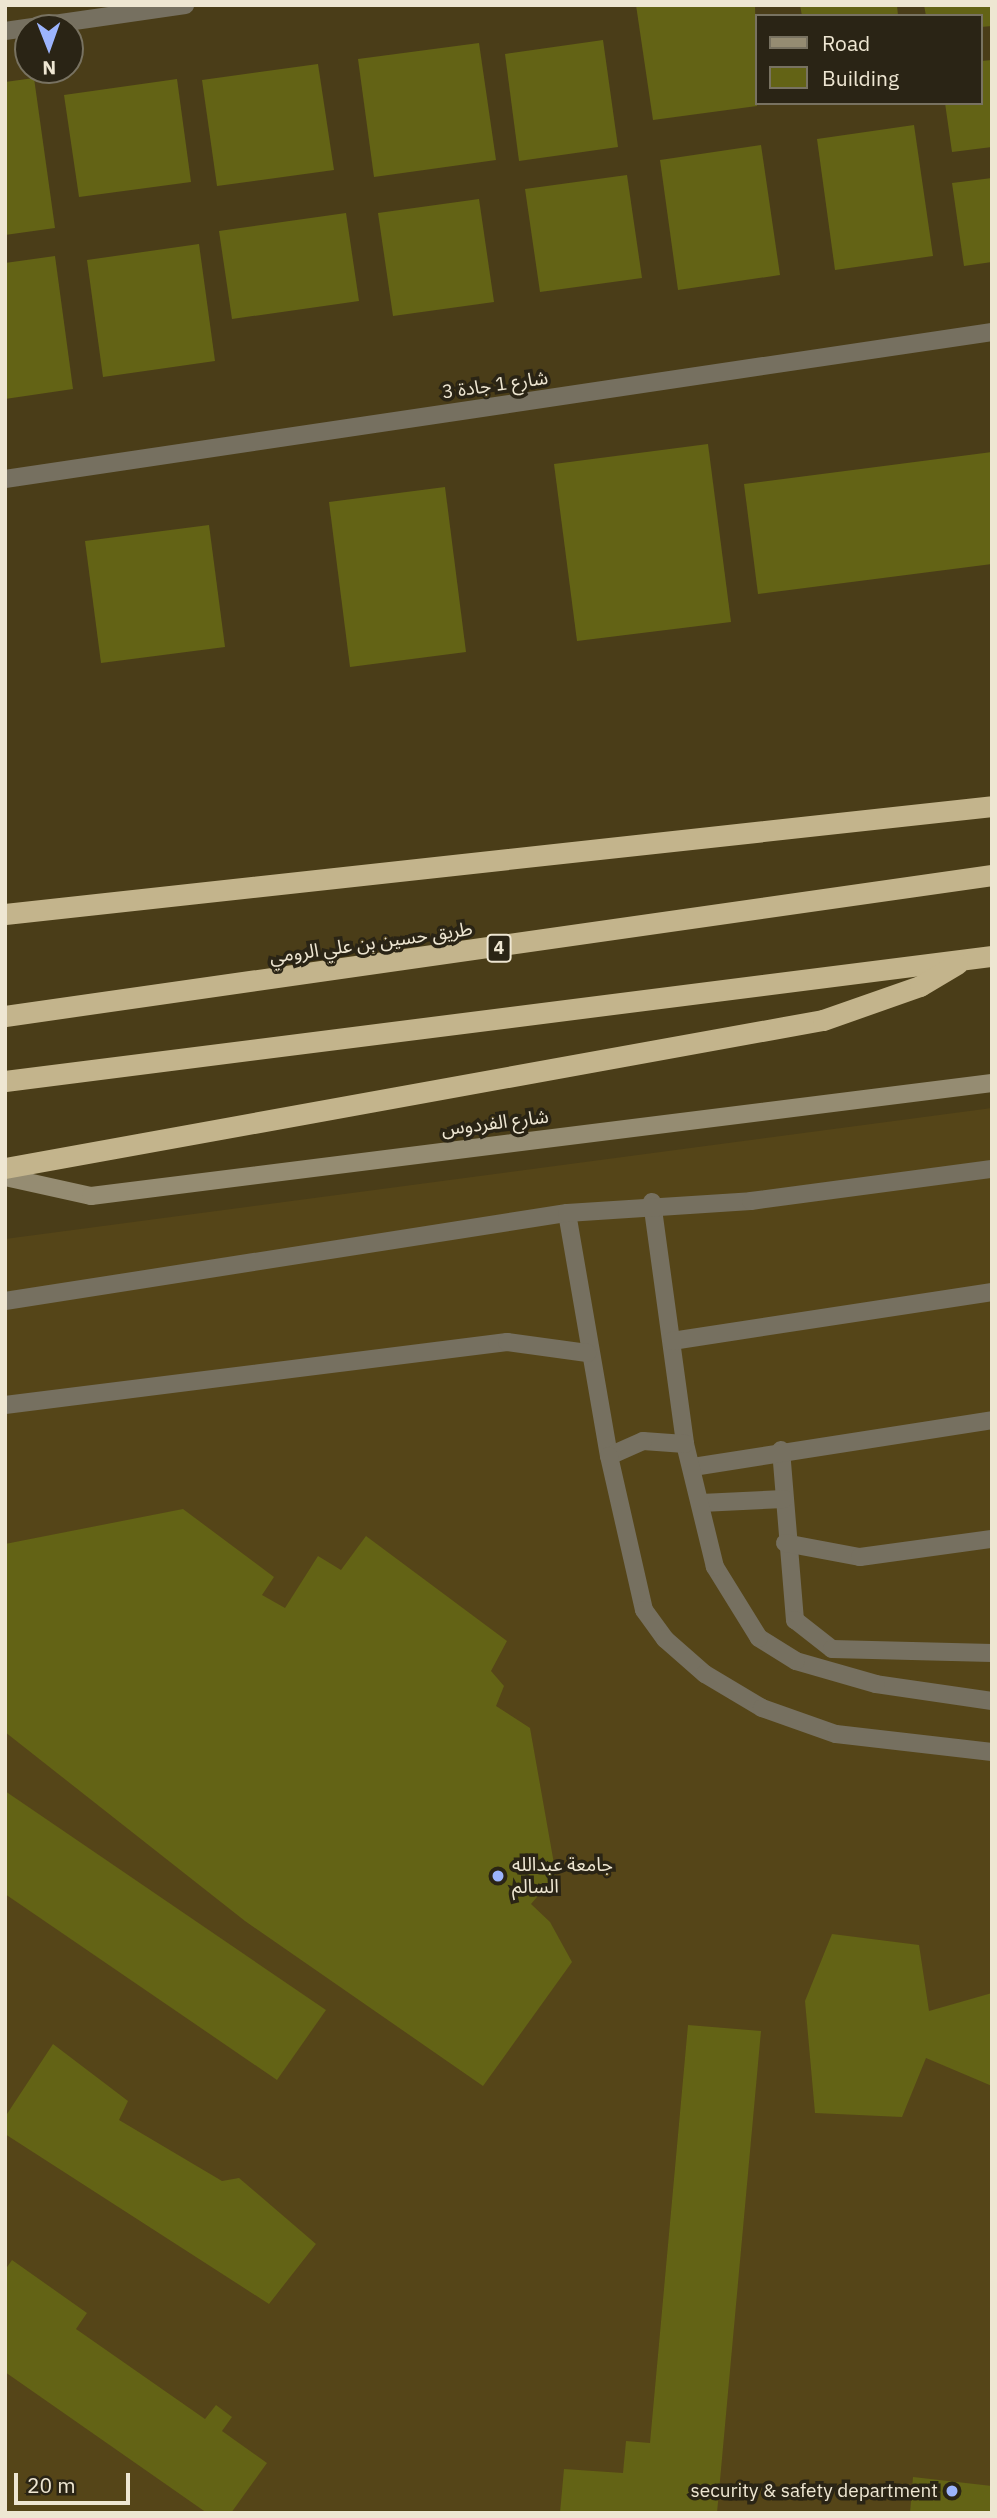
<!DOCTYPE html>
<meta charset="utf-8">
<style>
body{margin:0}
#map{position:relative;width:997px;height:2518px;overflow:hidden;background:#4a3d18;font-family:"IBM Plex Sans","Noto Sans Arabic",sans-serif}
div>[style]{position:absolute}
.built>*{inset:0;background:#554518}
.building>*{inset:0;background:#636315}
.lane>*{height:18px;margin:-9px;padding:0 9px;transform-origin:9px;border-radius:9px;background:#767060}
.street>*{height:18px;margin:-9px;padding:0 9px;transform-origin:9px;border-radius:9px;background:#767060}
.secondary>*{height:18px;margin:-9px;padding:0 9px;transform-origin:9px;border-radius:9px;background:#958c72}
.highway>*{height:21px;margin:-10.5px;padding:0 10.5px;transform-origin:10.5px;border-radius:10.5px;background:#c3b48c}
.dots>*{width:19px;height:19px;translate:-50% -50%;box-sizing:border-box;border:4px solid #2a2415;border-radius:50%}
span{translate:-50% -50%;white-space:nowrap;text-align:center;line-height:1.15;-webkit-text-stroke:7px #2a2415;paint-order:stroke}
.shield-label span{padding:2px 5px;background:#2a2415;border:2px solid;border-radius:5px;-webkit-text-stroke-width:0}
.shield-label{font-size:18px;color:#eee6d2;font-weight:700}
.street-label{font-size:19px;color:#eee6d2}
.poi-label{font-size:19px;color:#eee6d2}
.left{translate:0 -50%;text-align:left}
.right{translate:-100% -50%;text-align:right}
.frame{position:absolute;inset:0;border:7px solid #eee6d2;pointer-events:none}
.legend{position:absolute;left:755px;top:14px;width:228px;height:91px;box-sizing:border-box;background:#2a2415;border:2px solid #787261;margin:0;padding:9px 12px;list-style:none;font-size:21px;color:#eee6d2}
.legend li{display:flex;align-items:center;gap:14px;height:35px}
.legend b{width:35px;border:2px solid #787261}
.north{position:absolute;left:14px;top:14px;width:70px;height:70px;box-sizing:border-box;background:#2a2415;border:2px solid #787261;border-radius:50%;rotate:179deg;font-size:19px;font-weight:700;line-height:28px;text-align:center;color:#eee6d2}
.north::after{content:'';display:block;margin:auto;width:24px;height:32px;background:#9cb4fd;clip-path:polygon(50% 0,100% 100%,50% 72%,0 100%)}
.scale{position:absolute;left:14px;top:2473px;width:116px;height:32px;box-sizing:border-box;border:4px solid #eee6d2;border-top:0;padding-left:9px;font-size:21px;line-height:24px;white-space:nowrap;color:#eee6d2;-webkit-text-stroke:5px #2a2415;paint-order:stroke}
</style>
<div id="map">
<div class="built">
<div style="clip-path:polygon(992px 1108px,992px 2513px,5px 2513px,5px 1239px)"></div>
</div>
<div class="building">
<div style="clip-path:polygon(636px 5px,755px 5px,757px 106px,653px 120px)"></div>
<div style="clip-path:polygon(800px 5px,897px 5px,898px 16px,802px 16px)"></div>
<div style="clip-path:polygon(924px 5px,992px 5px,992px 26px,981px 27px,981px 16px,926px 16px)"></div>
<div style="clip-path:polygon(603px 40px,618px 147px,519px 161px,505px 54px)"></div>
<div style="clip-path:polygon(479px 43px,496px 160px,374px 177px,358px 59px)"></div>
<div style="clip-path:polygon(992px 60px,992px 147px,952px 152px,945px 103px,981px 103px,981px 61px)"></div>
<div style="clip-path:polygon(318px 64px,334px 170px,217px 186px,202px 80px)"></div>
<div style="clip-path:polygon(34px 78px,55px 228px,5px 235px,5px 82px)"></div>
<div style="clip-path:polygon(177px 79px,191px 182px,79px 197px,64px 95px)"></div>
<div style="clip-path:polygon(914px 125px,933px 256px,835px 270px,817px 139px)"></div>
<div style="clip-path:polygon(761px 145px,780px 275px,678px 290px,660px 160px)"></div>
<div style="clip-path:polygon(627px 175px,642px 278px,540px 292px,525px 189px)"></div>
<div style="clip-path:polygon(992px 178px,992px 262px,964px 266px,952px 183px)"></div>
<div style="clip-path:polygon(479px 199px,494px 302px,393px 316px,378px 213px)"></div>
<div style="clip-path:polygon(346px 213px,359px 301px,232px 319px,219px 231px)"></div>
<div style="clip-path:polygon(199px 244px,215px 361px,103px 377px,87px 260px)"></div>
<div style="clip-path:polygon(55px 256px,73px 389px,5px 399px,5px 263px)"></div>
<div style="clip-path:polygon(708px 444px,731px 622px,577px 641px,554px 464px)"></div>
<div style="clip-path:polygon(992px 452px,992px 564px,758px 594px,744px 484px)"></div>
<div style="clip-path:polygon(445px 487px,466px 652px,350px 667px,329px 502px)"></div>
<div style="clip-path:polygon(209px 525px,225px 647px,101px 663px,85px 541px)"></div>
<div style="clip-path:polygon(183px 1509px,274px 1577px,262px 1595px,285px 1608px,318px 1556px,341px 1570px,366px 1536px,507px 1641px,491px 1671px,504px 1686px,496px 1706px,530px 1728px,556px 1875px,531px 1904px,550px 1922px,572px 1962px,483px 2086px,245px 1921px,5px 1732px,5px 1544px)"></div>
<div style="clip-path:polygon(5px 1791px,326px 2010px,277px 2080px,5px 1894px)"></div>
<div style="clip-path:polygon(832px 1934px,919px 1945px,929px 2011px,992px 1993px,992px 2086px,926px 2058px,902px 2117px,815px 2113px,805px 2001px)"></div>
<div style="clip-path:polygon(688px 2025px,761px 2031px,717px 2513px,560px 2513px,564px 2469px,623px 2473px,626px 2441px,650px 2443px)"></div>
<div style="clip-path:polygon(53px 2044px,128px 2101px,119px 2120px,222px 2181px,239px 2178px,316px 2244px,269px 2304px,5px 2134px,5px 2117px)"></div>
<div style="clip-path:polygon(12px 2260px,87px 2313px,76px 2329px,205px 2419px,216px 2405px,232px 2417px,222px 2431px,267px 2463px,231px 2513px,207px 2513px,5px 2372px,5px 2270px)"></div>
<div style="clip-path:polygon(913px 2477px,992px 2486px,992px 2513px,910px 2513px)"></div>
</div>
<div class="lane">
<div style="left:652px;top:1202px;width:244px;rotate:82.2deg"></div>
<div style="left:567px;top:1213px;width:247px;rotate:80.2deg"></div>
<div style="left:5px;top:1301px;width:569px;rotate:-8.9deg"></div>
<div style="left:567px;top:1213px;width:184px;rotate:-3.7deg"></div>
<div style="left:751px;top:1201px;width:243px;rotate:-7.6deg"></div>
<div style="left:672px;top:1341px;width:324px;rotate:-8.7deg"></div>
<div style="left:5px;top:1405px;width:506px;rotate:-7.15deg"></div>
<div style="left:507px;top:1342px;width:81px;rotate:7.8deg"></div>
<div style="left:781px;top:1450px;width:171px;rotate:85.3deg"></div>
<div style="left:795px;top:1620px;width:47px;rotate:38.1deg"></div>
<div style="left:832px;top:1649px;width:160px;rotate:1.4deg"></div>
<div style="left:693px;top:1467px;width:303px;rotate:-8.9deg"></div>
<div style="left:701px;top:1503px;width:83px;rotate:-2.8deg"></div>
<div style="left:785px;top:1543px;width:76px;rotate:10.6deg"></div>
<div style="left:860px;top:1557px;width:133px;rotate:-7.8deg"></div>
<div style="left:992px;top:1701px;width:117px;rotate:-171.7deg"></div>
<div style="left:876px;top:1684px;width:83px;rotate:-164deg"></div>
<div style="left:796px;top:1661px;width:44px;rotate:-148.1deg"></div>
<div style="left:759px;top:1638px;width:84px;rotate:-121.8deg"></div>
<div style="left:715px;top:1567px;width:127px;rotate:-103.7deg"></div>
<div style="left:685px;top:1444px;width:42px;rotate:-175.9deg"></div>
<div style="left:643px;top:1441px;width:37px;rotate:156deg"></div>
<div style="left:609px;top:1456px;width:158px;rotate:77.2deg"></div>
<div style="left:644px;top:1610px;width:36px;rotate:54deg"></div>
<div style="left:665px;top:1639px;width:53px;rotate:41.2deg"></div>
<div style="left:705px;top:1674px;width:66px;rotate:30.8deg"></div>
<div style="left:762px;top:1708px;width:78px;rotate:19.4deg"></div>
<div style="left:836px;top:1734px;width:157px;rotate:6.6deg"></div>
</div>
<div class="street">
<div style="left:5px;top:31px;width:182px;rotate:-8.2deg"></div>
<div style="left:5px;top:479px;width:998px;rotate:-8.47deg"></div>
</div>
<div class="secondary">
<div style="left:5px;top:1177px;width:88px;rotate:12.5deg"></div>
<div style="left:91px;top:1196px;width:908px;rotate:-7.15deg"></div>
</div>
<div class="highway">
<div style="left:5px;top:914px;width:993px;rotate:-6.24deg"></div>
<div style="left:5px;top:1016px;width:997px;rotate:-8.13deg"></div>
<div style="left:5px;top:1081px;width:995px;rotate:-7.22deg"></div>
<div style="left:5px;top:1168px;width:831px;rotate:-10.26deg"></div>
<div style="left:823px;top:1020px;width:103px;rotate:-19.3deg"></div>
<div style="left:920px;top:986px;width:43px;rotate:-30.7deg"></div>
</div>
<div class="dots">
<div style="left:498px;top:1876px;background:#9cb4fd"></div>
<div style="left:952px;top:2491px;background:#9cb4fd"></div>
</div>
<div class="shield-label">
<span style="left:499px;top:948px">4</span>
</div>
<div class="street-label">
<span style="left:495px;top:385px;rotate:-8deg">شارع 1 جادة 3</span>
<span style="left:371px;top:943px;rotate:-8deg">طريق حسين بن علي الرومي</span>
<span style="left:495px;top:1123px;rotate:-7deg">شارع الفردوس</span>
</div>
<div class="poi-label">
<span class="left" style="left:512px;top:1876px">جامعة عبدالله<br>السالم</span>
<span class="right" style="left:938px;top:2491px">security &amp; safety department</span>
</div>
<div class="frame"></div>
<ul class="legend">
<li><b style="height:9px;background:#958c72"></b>Road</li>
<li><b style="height:19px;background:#636315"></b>Building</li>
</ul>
<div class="north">N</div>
<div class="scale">20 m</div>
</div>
